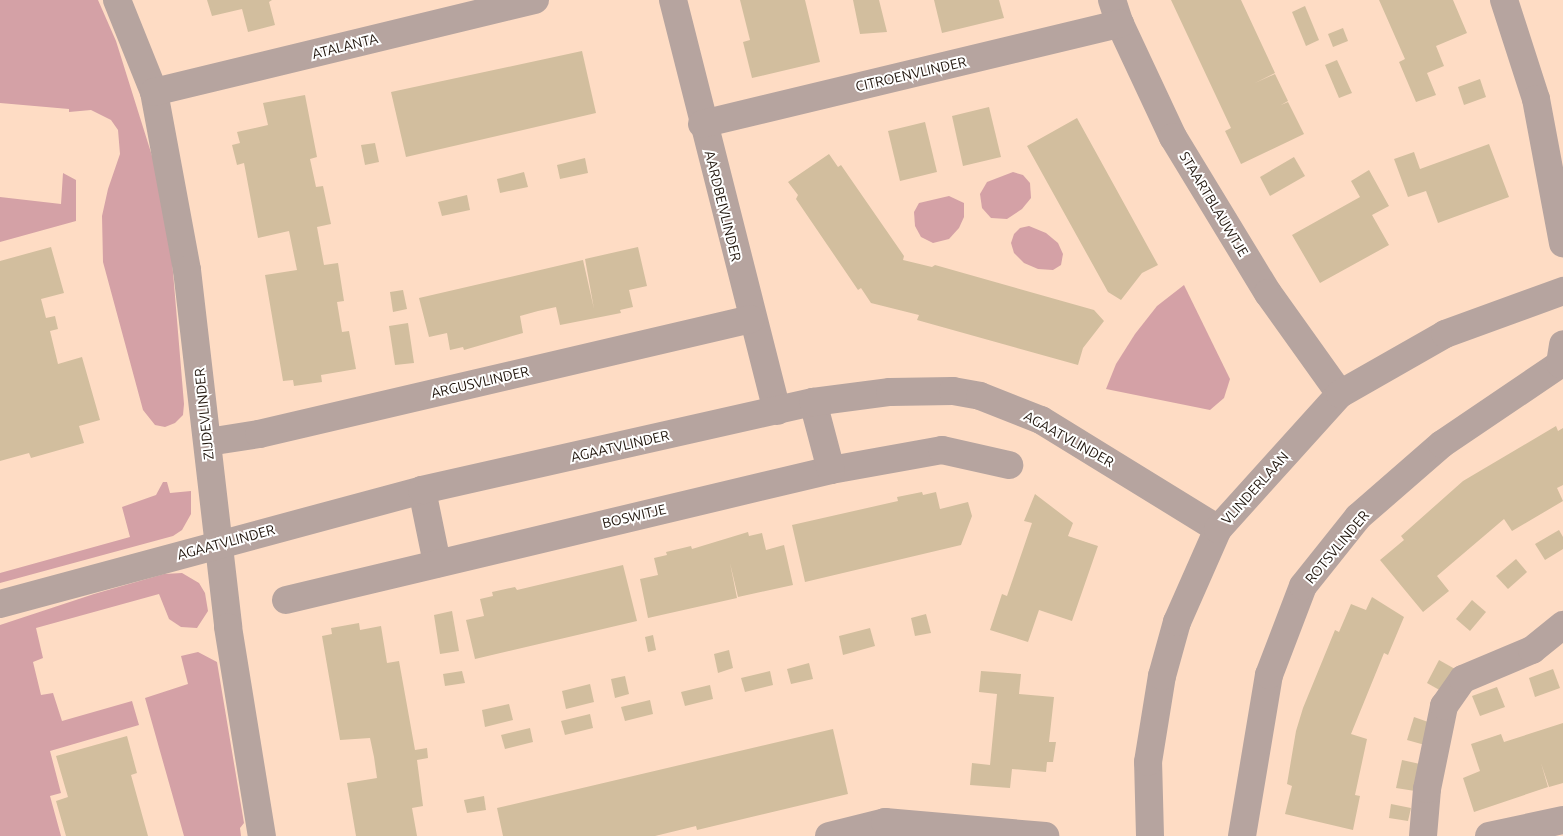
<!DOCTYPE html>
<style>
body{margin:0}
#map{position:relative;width:1563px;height:836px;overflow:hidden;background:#fedcc4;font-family:Ubuntu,sans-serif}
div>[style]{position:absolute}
.green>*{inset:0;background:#d4a1a6}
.building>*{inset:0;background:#d2be9e}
.minor>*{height:28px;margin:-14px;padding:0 14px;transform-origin:14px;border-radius:14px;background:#b6a49f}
.tertiary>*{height:28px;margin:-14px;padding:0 14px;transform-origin:14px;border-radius:14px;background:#b6a49f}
span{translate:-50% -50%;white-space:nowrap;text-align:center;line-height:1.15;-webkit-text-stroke:4px #fff;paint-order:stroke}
.street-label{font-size:14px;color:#20150c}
</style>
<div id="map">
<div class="green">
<div style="clip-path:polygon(0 0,98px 0,116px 41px,153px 159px,171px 248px,184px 404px,183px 415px,175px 423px,165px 427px,155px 425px,143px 410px,103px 262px,102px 216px,108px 189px,120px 154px,118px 130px,111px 120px,91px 110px,69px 112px,69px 109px,0 103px)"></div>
<div style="clip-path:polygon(1013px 172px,1023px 175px,1030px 183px,1031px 198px,1022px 209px,1007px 219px,991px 218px,982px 208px,980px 194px,987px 182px)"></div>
<div style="clip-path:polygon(63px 173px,76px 180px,76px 221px,0 242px,0 197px,61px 204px)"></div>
<div style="clip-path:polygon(949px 196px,964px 203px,964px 217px,959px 228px,949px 239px,933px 243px,921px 237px,915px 226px,914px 212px,919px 203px)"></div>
<div style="clip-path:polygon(1029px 226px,1046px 233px,1058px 243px,1063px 254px,1061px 265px,1053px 270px,1038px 269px,1024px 263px,1014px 253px,1011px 243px,1014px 234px,1020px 228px)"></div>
<div style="clip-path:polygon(1184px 285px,1230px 379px,1224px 398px,1210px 410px,1106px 389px,1116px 364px,1135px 334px,1157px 306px)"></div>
<div style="clip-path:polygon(163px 482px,167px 482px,170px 493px,191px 491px,191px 514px,182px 530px,173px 536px,0 583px,0 573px,130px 537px,122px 507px,156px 495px)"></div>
<div style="clip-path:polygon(182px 573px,199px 583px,205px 593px,208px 611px,197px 628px,181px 627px,169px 619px,159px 594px,36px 628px,43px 658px,33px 662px,41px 695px,53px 693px,62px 721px,132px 701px,139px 725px,50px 751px,61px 793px,50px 796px,61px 836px,0 836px,0 625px,94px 594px,164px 574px)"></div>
<div style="clip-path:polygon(198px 652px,217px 662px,244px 823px,240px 828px,241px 836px,184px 836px,145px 698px,188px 684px,181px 656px)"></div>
</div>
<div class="building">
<div style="clip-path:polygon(207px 0,272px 0,269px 2px,275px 25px,248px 32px,242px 9px,212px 16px)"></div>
<div style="clip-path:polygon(740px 0,805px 0,820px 62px,752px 78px,743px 42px,750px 40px)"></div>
<div style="clip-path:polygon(853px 0,879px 0,887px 32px,860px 34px)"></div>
<div style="clip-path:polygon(934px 0,999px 0,1004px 18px,942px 33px)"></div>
<div style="clip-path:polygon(1171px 0,1241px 0,1275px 73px,1255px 83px,1275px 74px,1288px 101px,1281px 105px,1288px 102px,1304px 134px,1241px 164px,1225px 131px,1231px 128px)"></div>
<div style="clip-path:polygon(1379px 0,1453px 0,1467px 33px,1436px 46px,1444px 66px,1427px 73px,1436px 95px,1416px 102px,1399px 62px,1405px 59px)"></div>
<div style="clip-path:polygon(1305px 6px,1319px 40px,1306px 46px,1292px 12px)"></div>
<div style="clip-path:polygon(1343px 28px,1348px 41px,1333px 47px,1328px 34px)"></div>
<div style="clip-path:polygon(582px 51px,596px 113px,406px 157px,391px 92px)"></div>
<div style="clip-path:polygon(1337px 60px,1352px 93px,1339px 98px,1325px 65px)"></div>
<div style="clip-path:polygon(1480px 79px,1486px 97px,1464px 105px,1458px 87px)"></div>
<div style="clip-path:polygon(305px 95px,317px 157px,310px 159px,316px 187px,323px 186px,331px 224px,317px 227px,324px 265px,338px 263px,344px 301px,337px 302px,342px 332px,349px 331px,356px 369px,321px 375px,322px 382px,294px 386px,293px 380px,283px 381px,265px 275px,297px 270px,289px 231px,258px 238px,244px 163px,237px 165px,232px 145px,240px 143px,237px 132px,268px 125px,263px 103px)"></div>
<div style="clip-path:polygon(989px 107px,1001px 157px,963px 166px,952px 116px)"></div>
<div style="clip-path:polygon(1077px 118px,1158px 265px,1142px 273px,1121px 300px,1108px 292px,1027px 146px)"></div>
<div style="clip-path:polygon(925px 122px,937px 172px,900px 181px,888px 131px)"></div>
<div style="clip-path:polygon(375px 143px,379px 162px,365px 165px,361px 145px)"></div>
<div style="clip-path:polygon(1489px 144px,1509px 197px,1438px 223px,1426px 191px,1408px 197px,1394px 159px,1414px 152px,1420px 169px)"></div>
<div style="clip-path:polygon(829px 154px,838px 167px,841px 165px,904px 256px,903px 260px,932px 267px,935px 265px,1094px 310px,1104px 321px,1083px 348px,1078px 365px,917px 320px,919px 315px,871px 303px,861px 288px,858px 290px,796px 199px,798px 195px,788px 182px)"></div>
<div style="clip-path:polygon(1294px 157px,1305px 176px,1270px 196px,1260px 177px)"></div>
<div style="clip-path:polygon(585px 158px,588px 173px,560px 179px,557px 165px)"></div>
<div style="clip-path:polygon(1369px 170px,1389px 206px,1372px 215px,1389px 245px,1320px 283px,1292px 235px,1360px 197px,1351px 181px)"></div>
<div style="clip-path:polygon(524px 172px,528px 187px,500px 193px,497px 179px)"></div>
<div style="clip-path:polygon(467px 195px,470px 210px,442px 216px,438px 202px)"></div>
<div style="clip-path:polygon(51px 247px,64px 293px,41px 299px,46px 318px,55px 316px,58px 329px,50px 331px,58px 364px,82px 357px,100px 420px,79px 426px,84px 443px,31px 458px,29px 453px,0 461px,0 261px)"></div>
<div style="clip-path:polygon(638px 247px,647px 286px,629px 290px,633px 307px,620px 310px,621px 313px,560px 325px,556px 307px,538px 311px,520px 316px,523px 333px,464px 350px,463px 347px,450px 350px,447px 333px,429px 337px,419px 298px,583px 260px,594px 309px,585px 259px)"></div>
<div style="clip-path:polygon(403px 290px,407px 309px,393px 312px,390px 292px)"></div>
<div style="clip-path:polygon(408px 323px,414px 363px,395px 365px,389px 326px)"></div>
<div style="clip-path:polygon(1556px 426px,1558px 431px,1563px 428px,1563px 485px,1557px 488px,1563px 501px,1512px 531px,1504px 519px,1437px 576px,1449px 591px,1423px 612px,1380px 560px,1404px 540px,1401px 536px,1463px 481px)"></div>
<div style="clip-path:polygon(922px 492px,923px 495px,936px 492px,940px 509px,968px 502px,972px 516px,961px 545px,805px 582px,792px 525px,898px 501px,897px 497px)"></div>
<div style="clip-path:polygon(1035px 494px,1073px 523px,1068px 536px,1098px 546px,1072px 621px,1039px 610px,1028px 642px,990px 630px,1002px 594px,1007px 596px,1032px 523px,1024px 521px)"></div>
<div style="clip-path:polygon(1559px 530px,1563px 537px,1563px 549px,1545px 560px,1535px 544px)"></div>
<div style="clip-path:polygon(748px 532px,749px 536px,762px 533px,766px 550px,784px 545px,793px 585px,738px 597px,730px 563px,737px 598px,648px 618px,640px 579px,658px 575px,654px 558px,667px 555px,666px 552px,691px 546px,692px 549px)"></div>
<div style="clip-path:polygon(1516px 559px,1527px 572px,1508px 589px,1496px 576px)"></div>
<div style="clip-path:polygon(623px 565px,637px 621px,475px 659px,466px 620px,484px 616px,480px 599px,493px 596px,492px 592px,515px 587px,517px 590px)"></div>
<div style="clip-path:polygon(1372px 597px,1404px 617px,1388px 655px,1384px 653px,1351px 734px,1367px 739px,1355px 795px,1360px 796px,1353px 830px,1285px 814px,1292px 786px,1287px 784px,1296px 731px,1303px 708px,1335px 630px,1339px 632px,1351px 604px,1366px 610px)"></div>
<div style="clip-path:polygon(1472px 600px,1486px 612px,1470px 631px,1456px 619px)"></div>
<div style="clip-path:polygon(452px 611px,459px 651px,440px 654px,434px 615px)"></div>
<div style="clip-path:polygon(926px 614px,931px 633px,915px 636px,911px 618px)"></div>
<div style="clip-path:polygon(359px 623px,360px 630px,381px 626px,387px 663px,399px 661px,415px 750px,427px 748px,428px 758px,417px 760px,423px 806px,412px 808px,417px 836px,356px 836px,347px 783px,377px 778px,374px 757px,370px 738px,340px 740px,322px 636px,332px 634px,331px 628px)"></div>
<div style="clip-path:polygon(870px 628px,875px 646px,843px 655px,839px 636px)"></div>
<div style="clip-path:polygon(653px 635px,656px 650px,648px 652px,645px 637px)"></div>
<div style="clip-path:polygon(729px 650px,733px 668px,718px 673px,714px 654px)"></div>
<div style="clip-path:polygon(1439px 660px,1455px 669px,1443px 692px,1427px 683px)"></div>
<div style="clip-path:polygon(809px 663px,813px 679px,791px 684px,787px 669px)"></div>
<div style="clip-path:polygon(1553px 669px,1560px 688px,1535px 697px,1529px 678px)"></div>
<div style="clip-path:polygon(462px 671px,465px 683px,445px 686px,443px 674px)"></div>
<div style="clip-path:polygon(770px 671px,773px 685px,745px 692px,741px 678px)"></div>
<div style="clip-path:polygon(981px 671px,1021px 674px,1019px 694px,1054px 697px,1049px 742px,1056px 742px,1053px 762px,1047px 762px,1046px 772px,1012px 769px,1010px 788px,970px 785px,972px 763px,990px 765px,997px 694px,979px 692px)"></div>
<div style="clip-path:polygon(625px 676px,629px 694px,615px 698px,611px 679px)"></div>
<div style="clip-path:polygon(590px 684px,594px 702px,566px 709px,562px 691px)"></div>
<div style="clip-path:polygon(710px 685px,713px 699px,685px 706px,681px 692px)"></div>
<div style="clip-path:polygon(1497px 687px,1505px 707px,1480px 716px,1472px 696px)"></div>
<div style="clip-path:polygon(650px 700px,653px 714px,625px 721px,621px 707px)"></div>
<div style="clip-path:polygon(509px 704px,513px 720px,485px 727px,482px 710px)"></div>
<div style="clip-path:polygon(590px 714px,593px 728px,565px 735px,561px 721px)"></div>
<div style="clip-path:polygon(1414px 717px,1431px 723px,1425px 745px,1407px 740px)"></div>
<div style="clip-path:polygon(1563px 723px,1563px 783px,1549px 787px,1541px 763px,1548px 787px,1474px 812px,1463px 778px,1480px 771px,1471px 744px,1501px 734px,1504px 742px)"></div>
<div style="clip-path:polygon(530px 728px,533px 742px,505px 749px,501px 735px)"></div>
<div style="clip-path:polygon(833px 729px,848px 794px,697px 830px,696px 826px,655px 836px,503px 836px,497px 808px)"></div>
<div style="clip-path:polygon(127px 736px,137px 773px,131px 775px,148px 836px,66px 836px,56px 801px,68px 797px,56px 756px)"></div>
<div style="clip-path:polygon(1402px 760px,1420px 764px,1415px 791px,1396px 788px)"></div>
<div style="clip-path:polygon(484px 796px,486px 810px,467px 813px,464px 800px)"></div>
<div style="clip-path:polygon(1391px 804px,1411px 808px,1408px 821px,1389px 818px)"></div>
</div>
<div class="minor">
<div style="left:117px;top:0;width:99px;rotate:68.1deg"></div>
<div style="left:154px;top:92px;width:181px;rotate:79.5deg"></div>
<div style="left:187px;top:270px;width:359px;rotate:83.4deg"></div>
<div style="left:228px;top:627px;width:212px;rotate:80.8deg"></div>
<div style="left:673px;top:0;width:424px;rotate:75.8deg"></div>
<div style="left:1112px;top:0;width:25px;rotate:72deg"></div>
<div style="left:1120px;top:24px;width:125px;rotate:64.9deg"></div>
<div style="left:1173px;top:137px;width:183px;rotate:58.7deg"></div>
<div style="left:1268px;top:293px;width:124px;rotate:54.5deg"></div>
<div style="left:1504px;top:0;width:104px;rotate:72.1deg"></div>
<div style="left:1536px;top:99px;width:147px;rotate:79.4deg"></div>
<div style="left:154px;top:92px;width:392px;rotate:-13.6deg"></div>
<div style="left:702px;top:124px;width:430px;rotate:-13.5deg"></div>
<div style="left:208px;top:442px;width:52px;rotate:-8.9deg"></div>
<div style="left:259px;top:434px;width:505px;rotate:-13.16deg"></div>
<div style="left:831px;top:470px;width:113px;rotate:-10.2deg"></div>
<div style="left:942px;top:450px;width:69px;rotate:12.6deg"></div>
<div style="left:422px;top:490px;width:75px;rotate:78.4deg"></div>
<div style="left:286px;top:600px;width:560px;rotate:-13.42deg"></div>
<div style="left:831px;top:470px;width:70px;rotate:-104.8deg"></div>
<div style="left:829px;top:836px;width:58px;rotate:-14deg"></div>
<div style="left:885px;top:822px;width:161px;rotate:5deg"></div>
<div style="left:1242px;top:836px;width:163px;rotate:-80.5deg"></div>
<div style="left:1269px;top:675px;width:95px;rotate:-69.1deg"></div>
<div style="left:1303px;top:586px;width:88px;rotate:-51.4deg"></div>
<div style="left:1358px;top:517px;width:111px;rotate:-41deg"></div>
<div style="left:1442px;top:444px;width:143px;rotate:-34.1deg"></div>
<div style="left:1560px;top:364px;width:20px;rotate:-81deg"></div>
<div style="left:1423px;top:836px;width:47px;rotate:-85.1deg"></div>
<div style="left:1427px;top:789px;width:85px;rotate:-78.4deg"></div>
<div style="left:1444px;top:706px;width:33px;rotate:-55deg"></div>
<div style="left:1463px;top:679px;width:75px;rotate:-22.8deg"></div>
<div style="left:1532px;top:650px;width:40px;rotate:-39deg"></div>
<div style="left:1489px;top:836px;width:76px;rotate:-12.2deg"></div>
</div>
<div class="tertiary">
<div style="left:0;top:604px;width:437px;rotate:-15.1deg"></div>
<div style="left:422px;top:490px;width:401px;rotate:-12.7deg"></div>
<div style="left:813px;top:402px;width:78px;rotate:-7.4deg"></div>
<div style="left:890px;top:392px;width:63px;rotate:-0.9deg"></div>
<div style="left:953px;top:391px;width:27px;rotate:10deg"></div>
<div style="left:980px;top:396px;width:66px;rotate:21.5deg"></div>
<div style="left:1041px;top:420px;width:208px;rotate:31.6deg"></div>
<div style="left:1150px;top:836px;width:74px;rotate:-91.5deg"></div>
<div style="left:1148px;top:762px;width:87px;rotate:-80.8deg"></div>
<div style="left:1162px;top:676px;width:56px;rotate:-74.5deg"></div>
<div style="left:1177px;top:622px;width:102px;rotate:-66.2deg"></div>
<div style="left:1218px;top:529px;width:182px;rotate:-47.9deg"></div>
<div style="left:1340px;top:394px;width:121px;rotate:-29.7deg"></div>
<div style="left:1445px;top:334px;width:126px;rotate:-20deg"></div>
</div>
<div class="street-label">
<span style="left:345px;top:46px;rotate:-14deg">ATALANTA</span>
<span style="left:911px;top:74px;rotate:-13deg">CITROENVLINDER</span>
<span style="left:1214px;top:204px;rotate:59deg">STAARTBLAUWTJE</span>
<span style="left:723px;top:206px;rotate:76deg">AARDBEIVLINDER</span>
<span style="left:480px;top:382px;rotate:-13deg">ARGUSVLINDER</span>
<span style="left:204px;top:414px;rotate:-96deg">ZIJDEVLINDER</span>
<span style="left:1069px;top:439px;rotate:29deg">AGAATVLINDER</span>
<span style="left:620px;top:446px;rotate:-13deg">AGAATVLINDER</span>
<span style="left:1255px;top:488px;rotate:-48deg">VLINDERLAAN</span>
<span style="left:634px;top:516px;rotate:-13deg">BOSWITJE</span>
<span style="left:226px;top:542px;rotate:-15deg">AGAATVLINDER</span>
<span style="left:1337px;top:547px;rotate:-50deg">ROTSVLINDER</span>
</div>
</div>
